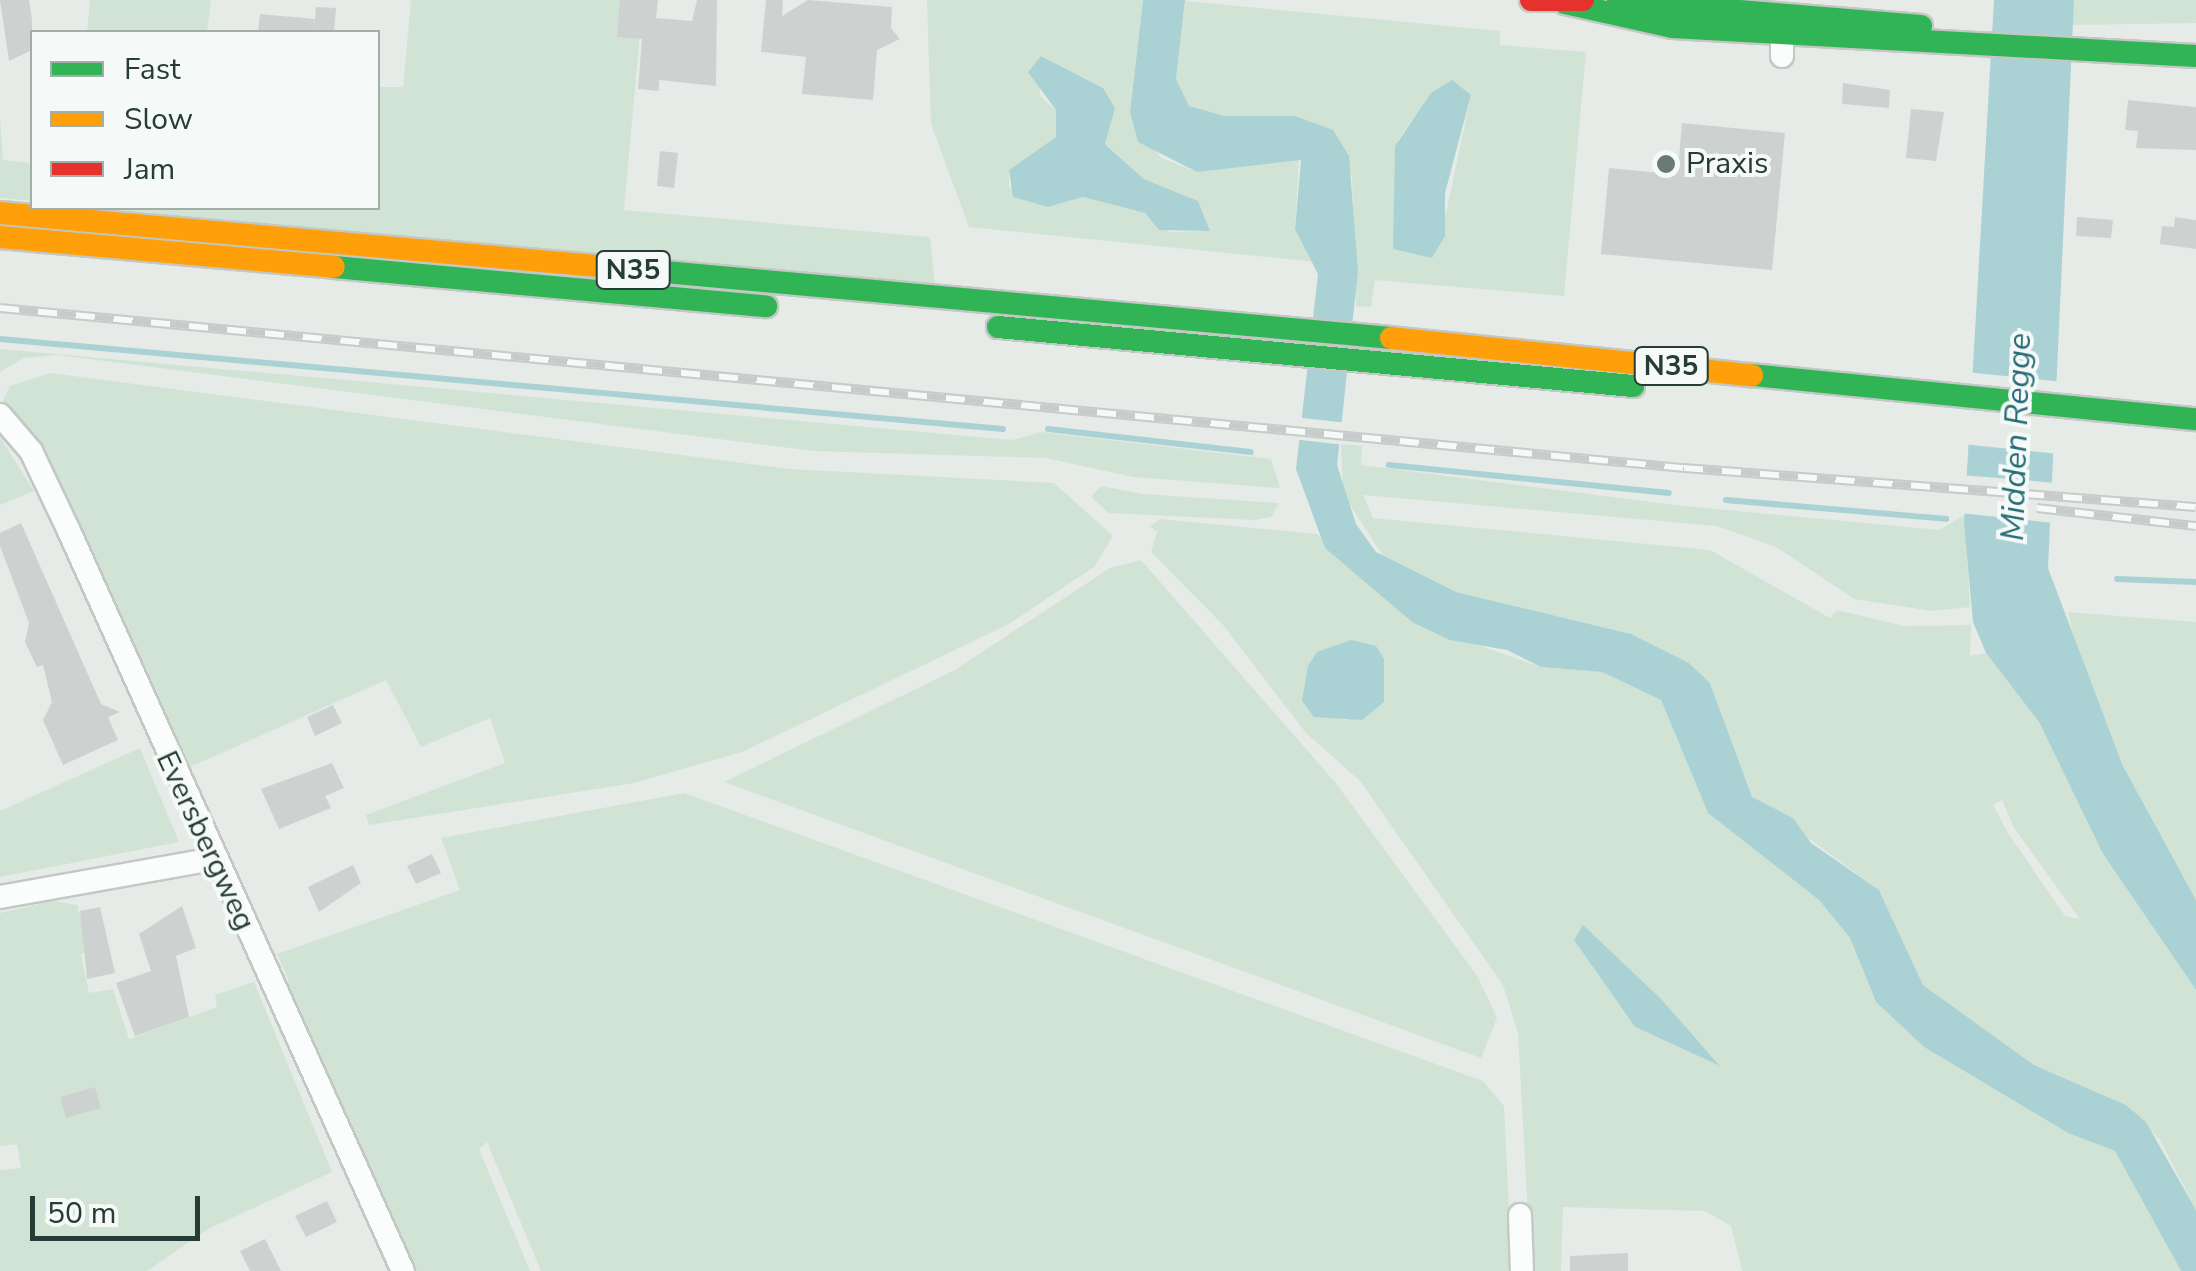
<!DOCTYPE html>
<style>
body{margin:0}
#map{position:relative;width:2196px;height:1271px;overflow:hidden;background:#e6ebe8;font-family:"Nunito Sans",sans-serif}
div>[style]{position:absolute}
.green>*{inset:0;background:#d1e3d5}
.water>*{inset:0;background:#aad2d5}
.pier>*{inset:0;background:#e6ebe8}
.stream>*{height:6px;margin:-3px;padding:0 3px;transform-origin:3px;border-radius:3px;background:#aad2d5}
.building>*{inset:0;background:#cdd2d0}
.roads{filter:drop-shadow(2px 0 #c3c8c5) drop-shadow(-2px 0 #c3c8c5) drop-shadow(0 2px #c3c8c5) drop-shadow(0 -2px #c3c8c5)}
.street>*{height:22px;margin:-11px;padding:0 11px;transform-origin:11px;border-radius:11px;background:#fbfcfc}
.fast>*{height:22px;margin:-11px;padding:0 11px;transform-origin:11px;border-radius:11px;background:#30b455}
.slow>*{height:22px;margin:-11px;padding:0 11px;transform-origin:11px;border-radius:11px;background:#ff9f0a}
.jam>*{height:22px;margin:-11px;padding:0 11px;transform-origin:11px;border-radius:11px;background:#e5322d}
.rail>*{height:10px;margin-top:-5px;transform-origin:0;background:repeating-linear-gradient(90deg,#f5f9f7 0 19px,#c7ccca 0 38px);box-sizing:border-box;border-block:2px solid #c7ccca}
.dots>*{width:28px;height:28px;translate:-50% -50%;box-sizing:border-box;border:5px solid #f5f9f7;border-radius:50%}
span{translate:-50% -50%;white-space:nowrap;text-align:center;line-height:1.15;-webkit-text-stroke:8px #f5f9f7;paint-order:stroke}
.shield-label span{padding:2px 8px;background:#f5f9f7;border:2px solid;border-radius:8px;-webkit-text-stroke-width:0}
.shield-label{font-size:28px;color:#253d35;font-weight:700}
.poi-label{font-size:30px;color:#253d35}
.left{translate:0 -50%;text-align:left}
.street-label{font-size:30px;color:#253d35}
.water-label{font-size:32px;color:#236b75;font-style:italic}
.legend{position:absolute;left:30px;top:30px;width:350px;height:180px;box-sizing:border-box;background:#f5f9f7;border:2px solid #a2aea9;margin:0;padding:12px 18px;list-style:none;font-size:30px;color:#253d35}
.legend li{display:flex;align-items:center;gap:20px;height:50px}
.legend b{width:50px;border:2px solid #a2aea9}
.scale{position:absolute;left:30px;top:1196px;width:170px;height:45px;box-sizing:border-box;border:5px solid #253d35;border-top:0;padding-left:12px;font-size:30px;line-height:35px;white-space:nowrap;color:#253d35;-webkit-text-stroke:8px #f5f9f7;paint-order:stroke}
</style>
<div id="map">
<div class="green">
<div style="clip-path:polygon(90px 0,211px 0,207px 32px,87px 32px)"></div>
<div style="clip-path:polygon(411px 0,643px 0,624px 210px,930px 237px,935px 286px,99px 208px,378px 208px,378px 87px,403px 87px)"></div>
<div style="clip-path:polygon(evenodd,927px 0,1143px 0,1130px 112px,1161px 158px,1197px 172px,1299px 157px,1295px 229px,1316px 262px,969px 227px,931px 124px,927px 0,1041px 56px,1103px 88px,1105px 143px,1144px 179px,1198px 201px,1209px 231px,1170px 232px,1145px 213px,1083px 197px,1048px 207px,1009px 187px,1009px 170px,1056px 137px,1056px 110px,1040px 96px,1041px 56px)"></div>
<div style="clip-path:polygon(2074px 0,2196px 0,2196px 23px,2072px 25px)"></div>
<div style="clip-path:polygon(evenodd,1185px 1px,1500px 31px,1500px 45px,1586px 52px,1564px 296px,1375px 280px,1371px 307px,1356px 306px,1352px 176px,1295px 116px,1225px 116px,1189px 106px,1176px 79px,1185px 1px,1471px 95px,1445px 218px,1393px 248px,1398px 140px,1411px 121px,1471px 95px)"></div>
<div style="clip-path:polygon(0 118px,3px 160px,32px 163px,32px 201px,0 198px)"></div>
<div style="clip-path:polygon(0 349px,1012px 440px,1041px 432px,1271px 459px,1280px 488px,1133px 477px,1046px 458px,814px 451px,58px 355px,23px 358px,0 372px)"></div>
<div style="clip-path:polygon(50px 373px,790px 469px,1054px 483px,1113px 536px,1094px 567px,1009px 624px,742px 752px,634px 783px,369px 825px,366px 815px,505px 763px,490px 718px,421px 747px,386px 680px,183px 770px,3px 400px,10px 386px)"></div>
<div style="clip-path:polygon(0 437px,34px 491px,0 505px)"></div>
<div style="clip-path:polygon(evenodd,1341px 444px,1362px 446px,1361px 465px,1684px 506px,1939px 530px,1965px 515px,1970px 607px,1932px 611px,1854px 599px,1776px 547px,1717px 526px,1363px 495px,1373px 518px,1710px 550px,1830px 618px,1837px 610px,1904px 626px,1971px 625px,1970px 656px,1986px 653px,2039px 722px,2103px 854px,2196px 990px,2196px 1210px,2160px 1140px,2126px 1105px,2034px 1065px,1923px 985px,1879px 890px,1752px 797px,1710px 683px,1689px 663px,1631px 634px,1456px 592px,1387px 562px,1343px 494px,1341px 444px,2002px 800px,2014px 828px,2080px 919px,2065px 916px,2008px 833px,1993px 805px,2002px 800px)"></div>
<div style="clip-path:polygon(1101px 486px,1143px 494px,1279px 503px,1271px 517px,1255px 520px,1109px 513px,1091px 497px)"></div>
<div style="clip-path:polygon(evenodd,1160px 519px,1317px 534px,1412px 622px,1541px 667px,1602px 672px,1661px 700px,1708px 813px,1819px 900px,1850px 938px,1876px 1002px,1924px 1047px,2068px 1133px,2115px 1151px,2181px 1271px,1742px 1271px,1731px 1226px,1705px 1211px,1563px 1207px,1561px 1271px,1531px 1271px,1518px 1033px,1503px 985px,1360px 781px,1306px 733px,1223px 625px,1151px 552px,1157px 532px,1150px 526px,1160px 519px,1317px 652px,1384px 659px,1344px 722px,1317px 652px,1160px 519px,1574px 940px,1711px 1055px,1720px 1066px,1635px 1027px,1574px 940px)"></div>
<div style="clip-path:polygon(1141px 560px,1335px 782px,1478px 977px,1497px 1018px,1481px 1058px,724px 782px,955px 670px,1110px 568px)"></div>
<div style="clip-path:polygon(2068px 612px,2196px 622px,2196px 900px,2122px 764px,2082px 674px)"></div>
<div style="clip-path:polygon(140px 748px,179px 842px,0 877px,0 811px)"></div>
<div style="clip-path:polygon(684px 793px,1483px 1081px,1504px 1106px,1512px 1271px,541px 1271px,487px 1142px,479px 1149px,530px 1271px,417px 1271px,283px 987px,289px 981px,277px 954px,460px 890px,441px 838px)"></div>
<div style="clip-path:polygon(52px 901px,77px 905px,90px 951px,81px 954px,89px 993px,113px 989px,129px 1039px,217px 1007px,215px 995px,254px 982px,332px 1172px,208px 1229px,147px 1271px,0 1271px,0 1170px,21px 1168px,17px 1144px,0 1146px,0 913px)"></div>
</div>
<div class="water">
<div style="clip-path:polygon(1143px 0,1185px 0,1176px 79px,1189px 106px,1225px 116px,1295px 116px,1333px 130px,1349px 156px,1358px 271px,1337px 465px,1356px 524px,1376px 552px,1456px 592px,1631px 634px,1689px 663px,1710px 683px,1752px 797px,1793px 818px,1811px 843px,1879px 890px,1923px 985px,2034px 1065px,2126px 1105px,2146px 1122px,2196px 1210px,2196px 1271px,2181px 1271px,2115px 1151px,2068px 1133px,1924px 1047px,1876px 1002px,1850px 938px,1819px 900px,1708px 813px,1661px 700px,1602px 672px,1541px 667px,1507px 650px,1450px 640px,1412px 622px,1325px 548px,1296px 469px,1318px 274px,1295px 229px,1301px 160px,1197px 172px,1138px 142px,1130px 112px)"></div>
<div style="clip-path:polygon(1994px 0,2074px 0,2048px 568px,2122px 764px,2196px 900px,2196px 990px,2103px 854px,2039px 722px,1986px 653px,1973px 622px,1964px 523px)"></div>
<div style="clip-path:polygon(1041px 56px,1103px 88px,1115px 108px,1105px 144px,1144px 179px,1198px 201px,1210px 231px,1159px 230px,1145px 213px,1083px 197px,1048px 207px,1013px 197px,1009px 170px,1056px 137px,1056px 110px,1028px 72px)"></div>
<div style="clip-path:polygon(1452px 80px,1471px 95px,1445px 193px,1445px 236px,1432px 258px,1393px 249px,1395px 146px,1431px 93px)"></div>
<div style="clip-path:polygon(1351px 640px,1376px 646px,1384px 659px,1384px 702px,1362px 720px,1314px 717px,1302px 701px,1308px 666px,1317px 652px)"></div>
<div style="clip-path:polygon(1583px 925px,1661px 999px,1720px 1066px,1635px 1027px,1574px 940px)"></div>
</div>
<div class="pier">
<div style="clip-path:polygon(1966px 372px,2063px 382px,2059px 454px,1963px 444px)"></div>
<div style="clip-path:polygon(1293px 417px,1348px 423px,1345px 445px,1292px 439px)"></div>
<div style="clip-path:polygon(1961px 475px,2057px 483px,2054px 523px,1960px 513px)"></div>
</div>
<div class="stream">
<div style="left:0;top:339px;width:1007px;rotate:5.13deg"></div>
<div style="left:1048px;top:429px;width:204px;rotate:6.5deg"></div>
<div style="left:1389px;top:465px;width:281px;rotate:5.7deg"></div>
<div style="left:1726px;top:500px;width:221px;rotate:4.9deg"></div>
<div style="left:2117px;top:579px;width:79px;rotate:2.2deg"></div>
</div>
<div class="building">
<div style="clip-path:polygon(0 0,29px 0,32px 20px,32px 50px,9px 61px)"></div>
<div style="clip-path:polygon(620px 0,658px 0,656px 18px,692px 21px,697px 0,717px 0,716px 86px,659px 80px,659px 91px,638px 89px,642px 39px,617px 37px)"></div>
<div style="clip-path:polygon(766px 0,783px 0,782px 16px,808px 0,892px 7px,891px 28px,900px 39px,877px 50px,873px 100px,802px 94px,806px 57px,761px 52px)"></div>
<div style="clip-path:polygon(316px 7px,336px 8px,334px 32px,314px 32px)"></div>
<div style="clip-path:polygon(260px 14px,315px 19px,314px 32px,258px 32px)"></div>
<div style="clip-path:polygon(1843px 83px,1890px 90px,1889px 108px,1842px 104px)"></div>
<div style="clip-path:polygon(2128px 100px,2196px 107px,2196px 150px,2136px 148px,2138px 131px,2125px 130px)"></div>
<div style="clip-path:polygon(1911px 109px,1944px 112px,1936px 161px,1906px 158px)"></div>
<div style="clip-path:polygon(1682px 123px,1785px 133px,1772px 270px,1601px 254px,1609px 168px,1661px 173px,1662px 156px,1679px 158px)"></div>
<div style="clip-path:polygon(660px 151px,678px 153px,674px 188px,657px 186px)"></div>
<div style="clip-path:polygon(2077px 217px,2113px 220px,2111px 238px,2076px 236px)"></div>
<div style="clip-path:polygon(2175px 217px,2196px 220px,2196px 249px,2160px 244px,2162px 226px,2174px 227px)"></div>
<div style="clip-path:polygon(21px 523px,101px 704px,120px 712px,108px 717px,118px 740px,63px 765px,43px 720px,52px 702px,43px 665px,37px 667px,25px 642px,29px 623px,0 546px,0 533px)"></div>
<div style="clip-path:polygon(333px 705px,342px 723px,315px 736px,307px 717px)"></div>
<div style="clip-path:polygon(332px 763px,344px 788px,325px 796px,331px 808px,279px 829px,261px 789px)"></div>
<div style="clip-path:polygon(432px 854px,441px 873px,416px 884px,407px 866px)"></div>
<div style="clip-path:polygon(353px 865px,361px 883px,319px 912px,308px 887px)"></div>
<div style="clip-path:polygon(182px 906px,196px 948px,176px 956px,189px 1017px,135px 1036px,116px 983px,151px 971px,139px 934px)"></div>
<div style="clip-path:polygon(100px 907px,115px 973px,87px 979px,80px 911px)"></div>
<div style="clip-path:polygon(95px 1087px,101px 1108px,66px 1118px,60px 1097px)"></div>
<div style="clip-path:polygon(327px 1201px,337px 1222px,306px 1237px,295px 1216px)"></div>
<div style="clip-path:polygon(265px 1239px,281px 1271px,250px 1271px,240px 1251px)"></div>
<div style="clip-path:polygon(1628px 1253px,1628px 1271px,1570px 1271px,1570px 1256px)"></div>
</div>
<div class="roads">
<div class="street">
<div style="left:1782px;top:19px;width:37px;rotate:90deg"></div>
<div style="left:0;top:415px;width:48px;rotate:49.3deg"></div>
<div style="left:31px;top:451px;width:89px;rotate:64.6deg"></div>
<div style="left:69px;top:531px;width:812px;rotate:65.71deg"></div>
<div style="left:0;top:897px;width:217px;rotate:-10.1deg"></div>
<div style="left:1520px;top:1215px;width:56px;rotate:88deg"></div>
</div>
<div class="fast">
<div style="left:1618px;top:1px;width:304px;rotate:4.7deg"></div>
<div style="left:1565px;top:3px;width:110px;rotate:12.6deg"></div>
<div style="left:1672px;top:27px;width:525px;rotate:3.17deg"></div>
<div style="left:334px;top:267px;width:434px;rotate:5.2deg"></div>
<div style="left:643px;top:270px;width:751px;rotate:5.19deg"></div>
<div style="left:998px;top:327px;width:638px;rotate:5.31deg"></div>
<div style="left:1752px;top:375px;width:446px;rotate:5.7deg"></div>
</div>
<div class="slow">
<div style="left:0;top:213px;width:646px;rotate:5.07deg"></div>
<div style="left:0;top:237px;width:335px;rotate:5.1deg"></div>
<div style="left:1391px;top:338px;width:363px;rotate:5.9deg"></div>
</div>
<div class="jam">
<div style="left:1531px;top:0;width:52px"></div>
</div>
</div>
<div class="rail">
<div style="left:0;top:308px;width:1692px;rotate:5.43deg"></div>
<div style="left:1684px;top:468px;width:513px;rotate:4.36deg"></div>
<div style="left:2037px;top:508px;width:160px;rotate:6.5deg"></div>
</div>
<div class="dots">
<div style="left:1666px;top:164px;background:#697a74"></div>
</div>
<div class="shield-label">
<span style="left:633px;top:270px">N35</span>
<span style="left:1671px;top:366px">N35</span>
</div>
<div class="poi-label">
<span class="left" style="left:1686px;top:164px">Praxis</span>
</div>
<div class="street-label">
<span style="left:205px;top:841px;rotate:65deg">Eversbergweg</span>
</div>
<div class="water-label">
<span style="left:2017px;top:437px;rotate:-88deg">Midden Regge</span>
</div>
<ul class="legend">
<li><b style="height:12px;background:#30b455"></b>Fast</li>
<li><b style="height:12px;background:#ff9f0a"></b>Slow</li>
<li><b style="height:12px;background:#e5322d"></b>Jam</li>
</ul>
<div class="scale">50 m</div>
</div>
